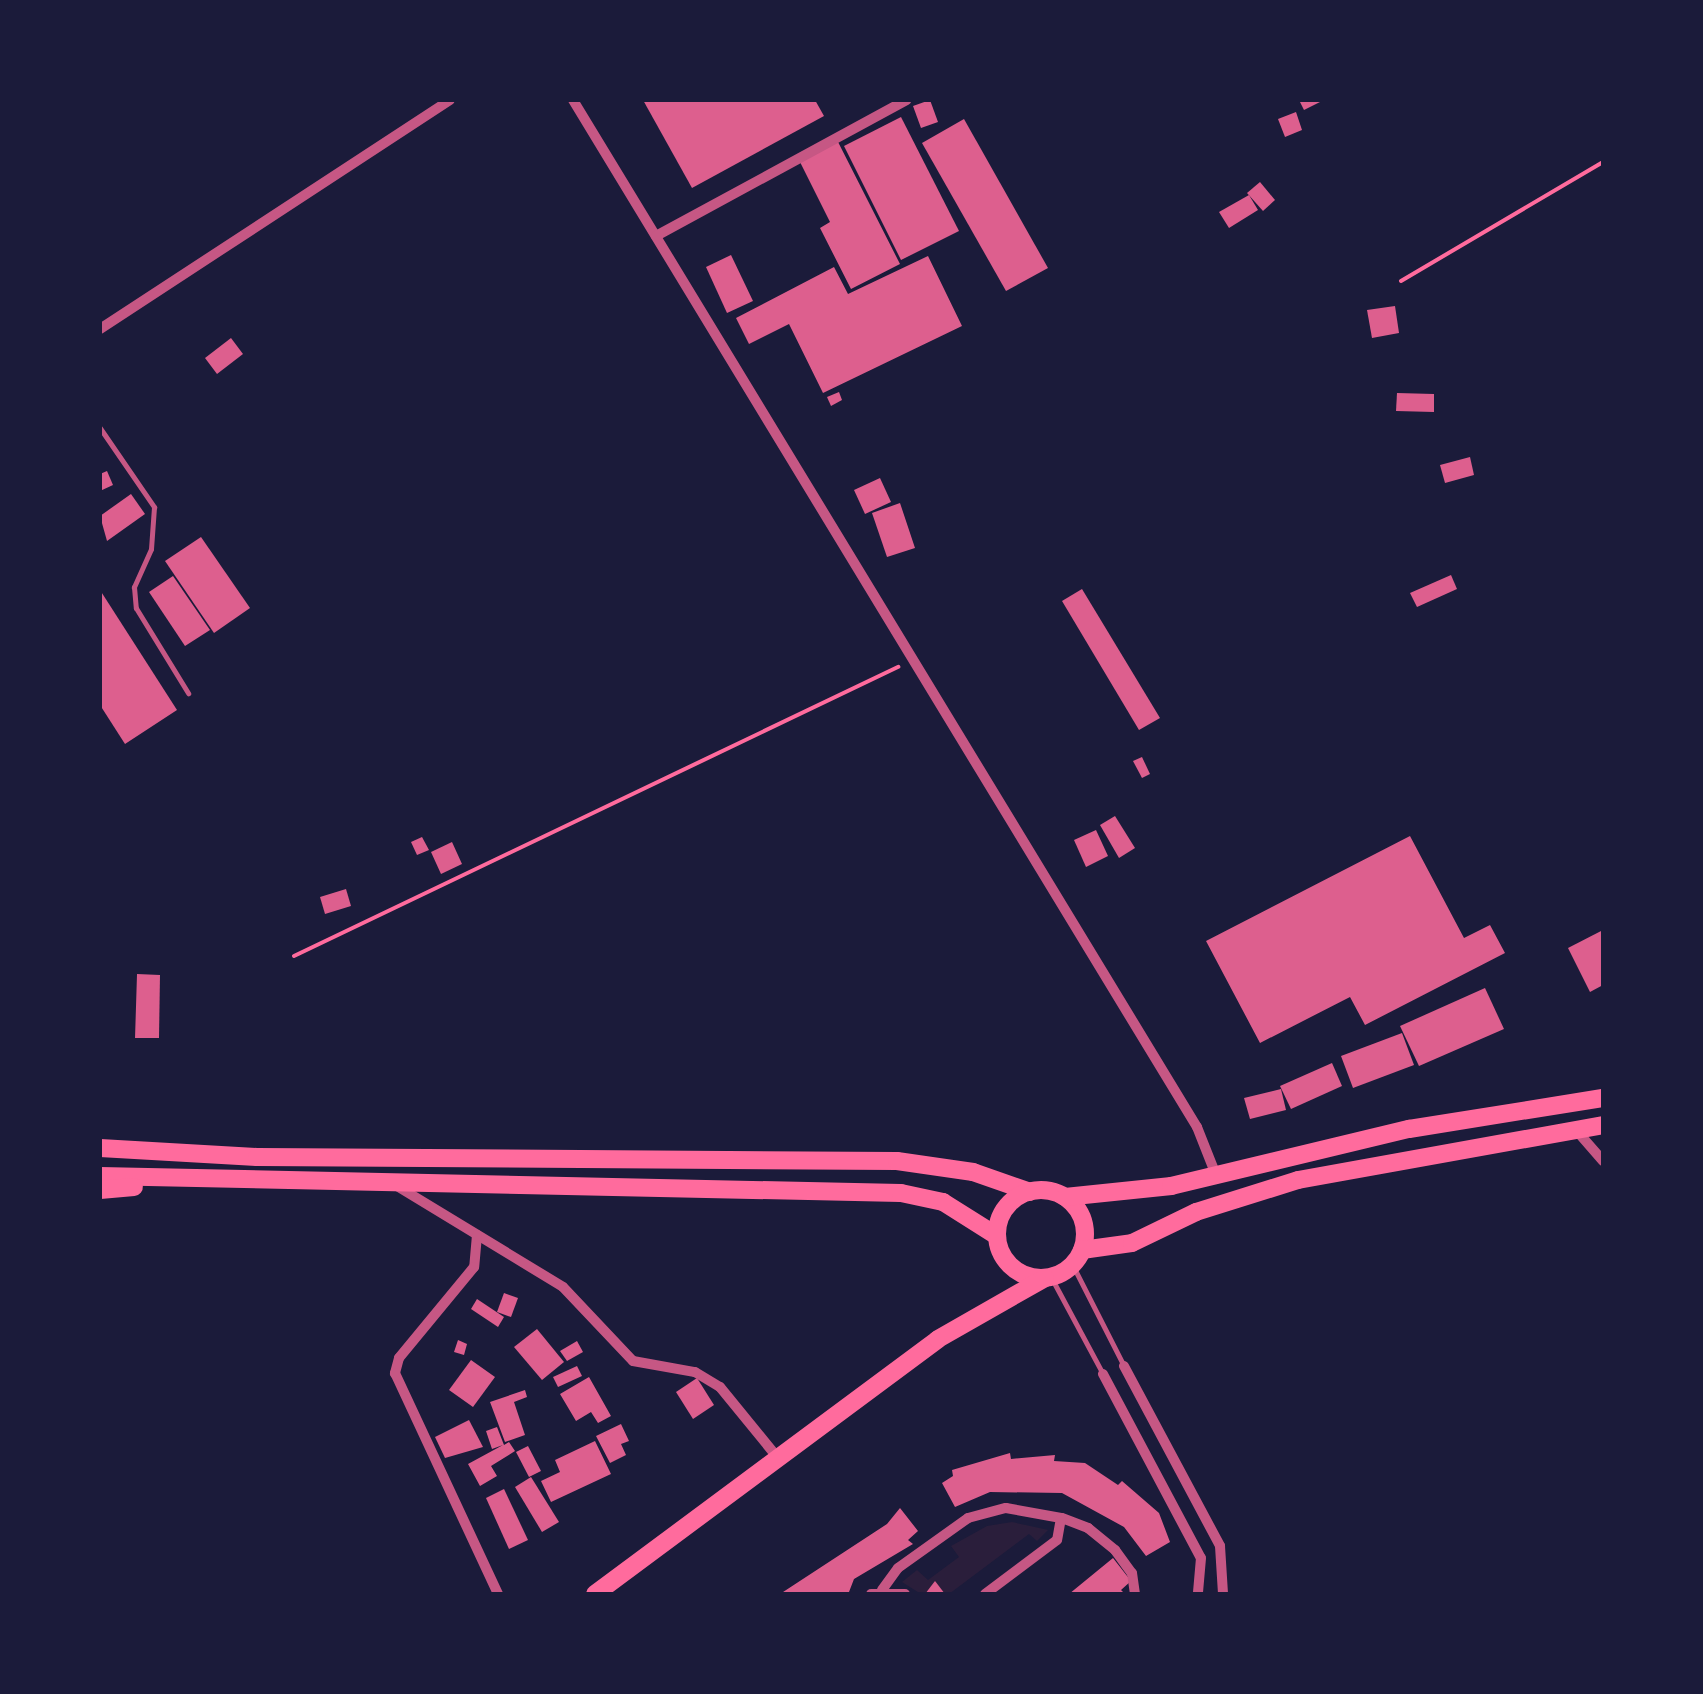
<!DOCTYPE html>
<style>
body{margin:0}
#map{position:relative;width:1703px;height:1694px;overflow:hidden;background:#1b1b3a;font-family:"IBM Plex Serif",serif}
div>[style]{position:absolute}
.green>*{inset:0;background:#2a1e3b}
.building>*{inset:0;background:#dd5f8e}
.path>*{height:4px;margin:-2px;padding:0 2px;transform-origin:2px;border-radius:2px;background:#ff6b9d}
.service>*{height:5px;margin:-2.5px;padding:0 2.5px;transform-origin:2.5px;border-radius:2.5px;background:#c65784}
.minor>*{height:10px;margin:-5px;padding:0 5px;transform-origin:5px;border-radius:5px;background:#c65784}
.trunk>*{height:18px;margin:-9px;padding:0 9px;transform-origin:9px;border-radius:9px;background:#ff6b9d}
.trunk>.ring{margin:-9px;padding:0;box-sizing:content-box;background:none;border:18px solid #ff6b9d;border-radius:50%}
span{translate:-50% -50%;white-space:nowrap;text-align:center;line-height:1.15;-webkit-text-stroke:10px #1b1b3a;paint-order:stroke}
.frame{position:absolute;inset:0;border:102px solid #1b1b3a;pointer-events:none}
</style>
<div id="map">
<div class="green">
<div style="clip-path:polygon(1012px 1522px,1048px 1530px,1037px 1541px,1029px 1534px,949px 1594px,921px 1594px,902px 1582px,917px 1570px,928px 1580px,959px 1557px,951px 1546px,987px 1526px)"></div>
</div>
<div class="building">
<div style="clip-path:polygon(643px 100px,815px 100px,824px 116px,692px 188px)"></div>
<div style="clip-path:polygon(930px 100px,938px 122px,921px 128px,913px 106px)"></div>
<div style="clip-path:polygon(1299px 100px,1324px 100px,1304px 110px)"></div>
<div style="clip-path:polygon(1296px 112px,1302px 130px,1285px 137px,1278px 119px)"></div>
<div style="clip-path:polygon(901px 117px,959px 231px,901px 260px,844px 146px)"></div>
<div style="clip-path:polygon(964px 119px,1048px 268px,1006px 291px,922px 143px)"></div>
<div style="clip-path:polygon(835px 136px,900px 264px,851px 289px,820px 228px,830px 222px,797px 156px)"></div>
<div style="clip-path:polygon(1260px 182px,1275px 200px,1263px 211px,1247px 193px)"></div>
<div style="clip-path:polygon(1249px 195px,1258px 210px,1229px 228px,1219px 212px)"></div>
<div style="clip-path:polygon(731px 255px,753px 301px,727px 313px,706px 267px)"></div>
<div style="clip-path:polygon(928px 256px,962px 326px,823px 393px,789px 324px,749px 344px,736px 318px,834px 267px,848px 294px)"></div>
<div style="clip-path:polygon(1395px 306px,1399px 333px,1372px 338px,1367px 310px)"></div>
<div style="clip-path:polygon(231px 338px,243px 354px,217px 374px,205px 358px)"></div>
<div style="clip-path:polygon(839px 392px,842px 400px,831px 406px,827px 397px)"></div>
<div style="clip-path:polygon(1397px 393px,1434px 394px,1434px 412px,1396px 411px)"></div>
<div style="clip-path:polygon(1470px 457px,1474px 475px,1445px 483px,1440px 465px)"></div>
<div style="clip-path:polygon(107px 471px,113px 485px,100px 491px,100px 474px)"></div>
<div style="clip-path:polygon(880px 478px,891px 502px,865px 514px,854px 490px)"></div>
<div style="clip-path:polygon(131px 494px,145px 514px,107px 541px,100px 516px)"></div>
<div style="clip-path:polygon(900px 503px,915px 548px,887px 557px,872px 513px)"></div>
<div style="clip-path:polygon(201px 537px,250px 608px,214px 633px,165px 561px)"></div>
<div style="clip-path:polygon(1451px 575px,1457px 589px,1417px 607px,1410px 593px)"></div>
<div style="clip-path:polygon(173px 576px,210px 630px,185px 646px,149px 592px)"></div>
<div style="clip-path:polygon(1082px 589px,1160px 718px,1139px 730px,1062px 601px)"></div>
<div style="clip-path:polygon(100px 590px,177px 710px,125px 744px,100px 705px)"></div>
<div style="clip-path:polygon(1142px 757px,1150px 774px,1142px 778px,1133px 761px)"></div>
<div style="clip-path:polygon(1115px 816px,1135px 848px,1119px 858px,1100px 825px)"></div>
<div style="clip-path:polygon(1096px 830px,1108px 856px,1086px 867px,1074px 840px)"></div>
<div style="clip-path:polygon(1410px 836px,1464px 938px,1490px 925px,1505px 953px,1365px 1025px,1350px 997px,1260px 1043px,1206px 941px)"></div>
<div style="clip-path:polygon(422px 837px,429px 850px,417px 855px,411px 842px)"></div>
<div style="clip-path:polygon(452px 842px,462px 864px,441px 874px,431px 852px)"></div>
<div style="clip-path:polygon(346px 889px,351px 906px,325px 914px,320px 897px)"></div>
<div style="clip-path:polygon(1603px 930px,1603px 985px,1590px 992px,1568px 948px)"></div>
<div style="clip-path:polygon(137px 974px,160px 975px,159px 1038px,135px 1038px)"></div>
<div style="clip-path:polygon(1485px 988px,1504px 1029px,1419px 1066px,1400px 1026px)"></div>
<div style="clip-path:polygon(1402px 1033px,1414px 1065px,1353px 1088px,1341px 1056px)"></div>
<div style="clip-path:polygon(1332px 1063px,1342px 1086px,1291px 1109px,1280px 1086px)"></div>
<div style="clip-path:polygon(1281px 1089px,1286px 1110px,1250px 1119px,1244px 1098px)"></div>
<div style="clip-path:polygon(504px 1293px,518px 1298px,511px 1317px,497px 1312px)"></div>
<div style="clip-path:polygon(477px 1299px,504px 1317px,498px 1327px,471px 1309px)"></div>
<div style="clip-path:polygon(537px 1329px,564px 1362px,542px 1380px,514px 1347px)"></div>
<div style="clip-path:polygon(458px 1340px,467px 1344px,464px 1355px,454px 1352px)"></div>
<div style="clip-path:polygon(577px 1341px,583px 1352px,567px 1361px,560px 1351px)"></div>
<div style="clip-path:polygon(471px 1360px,495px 1377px,473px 1407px,449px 1390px)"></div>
<div style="clip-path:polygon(577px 1366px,582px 1376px,558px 1387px,553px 1377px)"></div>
<div style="clip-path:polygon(589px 1377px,611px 1416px,598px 1423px,591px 1412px,576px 1421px,560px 1394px)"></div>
<div style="clip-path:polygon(697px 1378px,714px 1405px,693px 1419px,676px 1392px)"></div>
<div style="clip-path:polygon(525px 1390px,527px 1397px,514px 1402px,525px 1435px,505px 1442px,490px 1402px)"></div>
<div style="clip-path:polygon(469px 1420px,483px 1447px,445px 1458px,435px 1437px)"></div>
<div style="clip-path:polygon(621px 1424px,629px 1441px,621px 1444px,626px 1455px,610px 1463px,596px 1436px)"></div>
<div style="clip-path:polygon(497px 1427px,504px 1445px,509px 1442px,515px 1451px,491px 1466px,497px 1476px,480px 1486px,468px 1464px,503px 1445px,492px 1449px,486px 1431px)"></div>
<div style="clip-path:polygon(595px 1441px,611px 1474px,551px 1502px,541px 1481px,560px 1472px,555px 1460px)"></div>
<div style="clip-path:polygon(528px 1446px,541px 1471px,529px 1477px,516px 1452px)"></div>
<div style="clip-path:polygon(1010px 1453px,1011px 1459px,1055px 1455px,1054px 1461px,1085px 1463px,1118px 1485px,1122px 1481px,1159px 1513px,1170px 1542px,1146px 1556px,1124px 1527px,1062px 1493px,990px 1492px,955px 1507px,942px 1483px,953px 1476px,952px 1470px)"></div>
<div style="clip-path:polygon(531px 1477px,559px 1522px,542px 1532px,515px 1487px)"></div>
<div style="clip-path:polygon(504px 1489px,528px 1540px,509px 1549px,486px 1498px)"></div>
<div style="clip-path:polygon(900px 1508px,918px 1531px,908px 1540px,913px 1544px,854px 1579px,849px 1592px,780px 1594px,887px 1524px)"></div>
<div style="clip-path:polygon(1113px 1558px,1131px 1581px,1121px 1590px,1125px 1594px,1069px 1594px)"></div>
<div style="clip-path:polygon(935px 1581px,945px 1594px,925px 1594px)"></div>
</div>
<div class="path">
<div style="left:1401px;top:281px;width:234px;rotate:-30.5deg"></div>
<div style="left:294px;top:956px;width:670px;rotate:-25.57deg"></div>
</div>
<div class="service">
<div style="left:100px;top:428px;width:96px;rotate:55.6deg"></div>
<div style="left:154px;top:507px;width:42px;rotate:94.1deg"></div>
<div style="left:151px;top:549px;width:42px;rotate:114.1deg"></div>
<div style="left:134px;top:587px;width:21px;rotate:85deg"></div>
<div style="left:136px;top:608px;width:100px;rotate:58.5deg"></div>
<div style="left:1072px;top:1264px;width:114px;rotate:63deg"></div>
<div style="left:1052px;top:1279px;width:108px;rotate:61.8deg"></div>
</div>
<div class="minor">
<div style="left:573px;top:100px;width:1202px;rotate:58.72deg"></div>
<div style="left:1197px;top:1127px;width:52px;rotate:68.4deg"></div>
<div style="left:656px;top:236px;width:285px;rotate:-28.5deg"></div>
<div style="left:100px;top:329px;width:418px;rotate:-33.2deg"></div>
<div style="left:1576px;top:1130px;width:41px;rotate:48.9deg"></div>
<div style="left:397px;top:1186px;width:194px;rotate:31.3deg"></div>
<div style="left:563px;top:1287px;width:102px;rotate:46.6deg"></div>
<div style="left:633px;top:1361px;width:63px;rotate:10.1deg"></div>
<div style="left:695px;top:1372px;width:29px;rotate:31deg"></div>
<div style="left:720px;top:1387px;width:90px;rotate:50.8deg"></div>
<div style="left:477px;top:1235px;width:32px;rotate:95deg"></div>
<div style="left:474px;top:1267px;width:118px;rotate:129.5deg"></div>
<div style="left:399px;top:1358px;width:16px;rotate:105deg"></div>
<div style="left:395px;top:1373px;width:244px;rotate:65deg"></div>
<div style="left:1124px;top:1366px;width:204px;rotate:61.9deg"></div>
<div style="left:1220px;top:1546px;width:48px;rotate:86.4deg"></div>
<div style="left:1103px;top:1374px;width:208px;rotate:62deg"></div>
<div style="left:1201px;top:1558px;width:36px;rotate:95deg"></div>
<div style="left:1062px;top:1518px;width:28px;rotate:21deg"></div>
<div style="left:1088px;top:1528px;width:35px;rotate:39deg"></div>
<div style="left:1115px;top:1550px;width:29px;rotate:54deg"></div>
<div style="left:1132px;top:1573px;width:21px;rotate:82deg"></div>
<div style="left:882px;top:1590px;width:27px;rotate:-54deg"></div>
<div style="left:898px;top:1568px;width:86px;rotate:-35.5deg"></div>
<div style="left:968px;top:1518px;width:39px;rotate:-15deg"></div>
<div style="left:1006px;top:1508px;width:56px;rotate:10.3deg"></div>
<div style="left:1061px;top:1518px;width:22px;rotate:100deg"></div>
<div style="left:1057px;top:1540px;width:90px;rotate:143.1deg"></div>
<div style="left:871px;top:1594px;width:34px"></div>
</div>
<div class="trunk">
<div style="left:100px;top:1148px;width:157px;rotate:3.3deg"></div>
<div style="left:257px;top:1157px;width:640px;rotate:0.36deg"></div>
<div style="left:897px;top:1161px;width:77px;rotate:8.2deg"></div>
<div style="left:973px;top:1172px;width:60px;rotate:19.3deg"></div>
<div style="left:100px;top:1176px;width:801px;rotate:1.22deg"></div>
<div style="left:901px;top:1193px;width:43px;rotate:12.1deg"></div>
<div style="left:943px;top:1202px;width:64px;rotate:32.2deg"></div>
<div style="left:100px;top:1190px;width:34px;rotate:-5deg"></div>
<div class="ring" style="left:997px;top:1190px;width:70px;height:70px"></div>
<div style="left:1065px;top:1197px;width:107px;rotate:-5.9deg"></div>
<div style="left:1171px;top:1186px;width:245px;rotate:-13.5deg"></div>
<div style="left:1409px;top:1129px;width:196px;rotate:-9.1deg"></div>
<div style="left:1082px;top:1250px;width:50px;rotate:-8deg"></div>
<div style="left:1132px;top:1243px;width:71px;rotate:-25.8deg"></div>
<div style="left:1196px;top:1212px;width:107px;rotate:-17.4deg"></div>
<div style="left:1298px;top:1180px;width:310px;rotate:-10.2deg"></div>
<div style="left:595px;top:1594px;width:427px;rotate:-36.6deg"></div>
<div style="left:938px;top:1339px;width:123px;rotate:-29.7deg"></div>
</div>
<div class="frame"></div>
</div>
